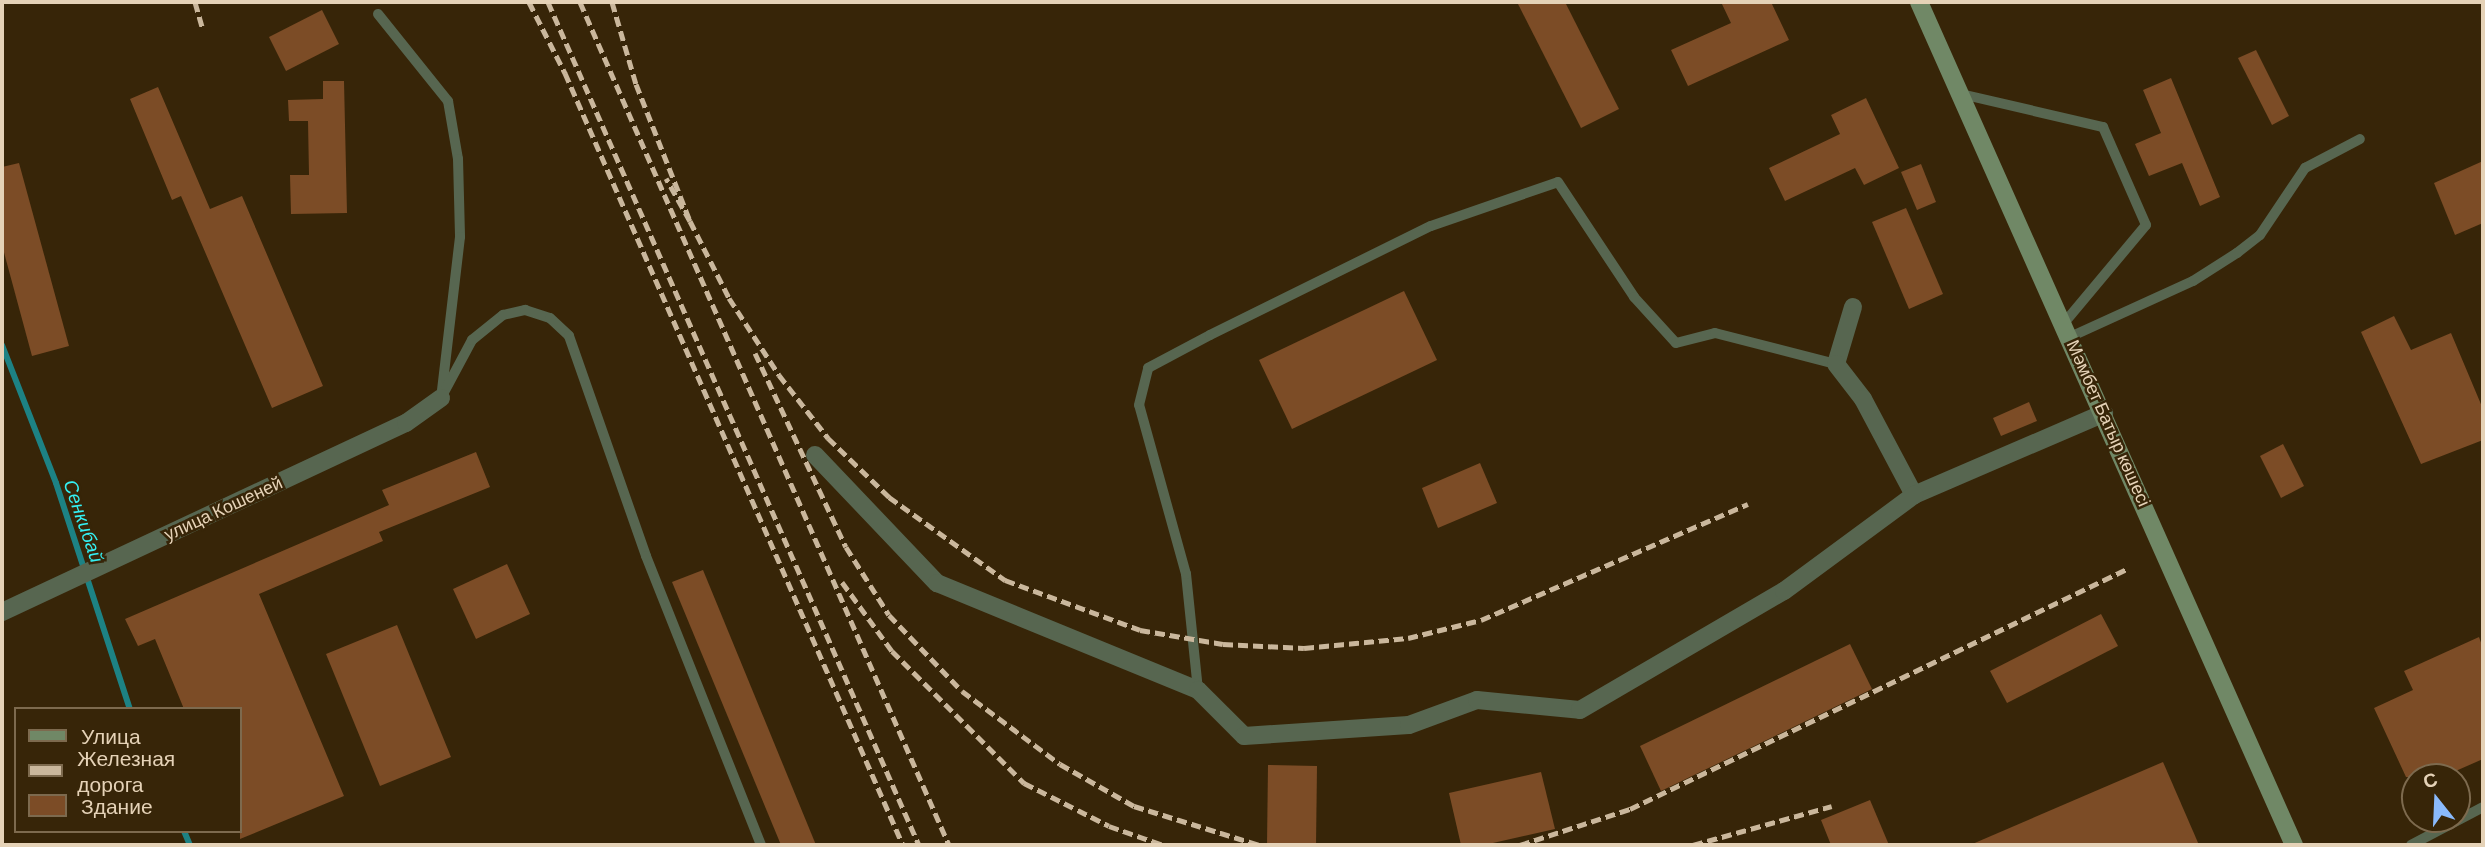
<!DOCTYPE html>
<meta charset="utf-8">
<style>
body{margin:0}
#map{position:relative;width:2485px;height:847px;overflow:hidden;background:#372508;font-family:Barlow,sans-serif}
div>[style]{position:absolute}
.stream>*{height:6px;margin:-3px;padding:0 3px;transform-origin:3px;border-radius:3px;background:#1d8284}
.building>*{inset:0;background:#7c4c26}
.lane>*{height:10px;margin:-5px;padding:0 5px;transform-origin:5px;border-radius:5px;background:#576650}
.street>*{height:18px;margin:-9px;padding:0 9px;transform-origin:9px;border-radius:9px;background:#576650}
.secondary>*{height:18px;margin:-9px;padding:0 9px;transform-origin:9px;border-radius:9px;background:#708866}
.rail>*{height:5px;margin-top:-2.5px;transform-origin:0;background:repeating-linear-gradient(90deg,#cab79c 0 10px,transparent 0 15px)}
span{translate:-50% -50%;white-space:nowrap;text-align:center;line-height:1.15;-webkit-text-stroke:5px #372508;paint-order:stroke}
.street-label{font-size:18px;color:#e5d2b7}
.water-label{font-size:19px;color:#34f0f3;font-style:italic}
.frame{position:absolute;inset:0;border:4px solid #e5d2b7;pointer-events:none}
.legend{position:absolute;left:14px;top:707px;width:228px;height:126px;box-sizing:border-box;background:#372508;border:2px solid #7d6a4e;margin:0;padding:9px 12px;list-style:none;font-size:21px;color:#e5d2b7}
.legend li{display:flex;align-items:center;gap:14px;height:35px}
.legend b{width:35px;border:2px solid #7d6a4e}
.north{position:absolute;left:2401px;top:763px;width:70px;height:70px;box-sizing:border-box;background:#372508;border:2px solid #7d6a4e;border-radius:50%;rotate:342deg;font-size:19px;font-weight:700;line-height:28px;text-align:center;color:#e5d2b7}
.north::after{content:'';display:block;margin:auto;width:24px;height:32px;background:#8abafc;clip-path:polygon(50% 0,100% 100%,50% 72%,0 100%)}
</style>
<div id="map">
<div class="stream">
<div style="left:2px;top:345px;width:148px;rotate:68.6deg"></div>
<div style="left:56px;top:483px;width:238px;rotate:71.9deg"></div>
<div style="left:184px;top:831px;width:15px;rotate:67deg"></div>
</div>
<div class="building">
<div style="clip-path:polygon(1517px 2px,1565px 2px,1619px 109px,1581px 128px)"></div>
<div style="clip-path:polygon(1721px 2px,1771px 2px,1789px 40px,1688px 86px,1671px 50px,1731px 23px)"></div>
<div style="clip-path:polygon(322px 10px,339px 44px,286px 71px,269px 37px)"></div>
<div style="clip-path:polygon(2256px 50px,2289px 116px,2272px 125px,2238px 58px)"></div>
<div style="clip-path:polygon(2171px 78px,2220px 197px,2200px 206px,2182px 163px,2149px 176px,2135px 144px,2161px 133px,2143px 90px)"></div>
<div style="clip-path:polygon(323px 81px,344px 81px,347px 213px,291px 214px,290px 175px,309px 175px,308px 121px,289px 121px,288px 100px,323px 99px)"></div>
<div style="clip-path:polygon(158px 87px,210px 209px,242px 196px,323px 386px,272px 408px,181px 196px,172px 200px,130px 99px)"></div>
<div style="clip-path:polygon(1866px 98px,1899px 168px,1864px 185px,1855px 168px,1785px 201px,1769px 168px,1840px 134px,1831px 115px)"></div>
<div style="clip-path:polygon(2483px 161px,2483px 223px,2455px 235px,2434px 183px)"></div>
<div style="clip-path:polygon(19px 163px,69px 346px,32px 356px,2px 245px,2px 167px)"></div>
<div style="clip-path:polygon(1921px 164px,1936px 202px,1917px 210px,1901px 172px)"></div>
<div style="clip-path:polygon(1906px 208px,1943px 294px,1909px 309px,1872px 222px)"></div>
<div style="clip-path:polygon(1404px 291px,1437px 360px,1292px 429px,1259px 360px)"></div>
<div style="clip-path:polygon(2394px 316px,2411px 350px,2451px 333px,2483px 409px,2483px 440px,2421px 464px,2361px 332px)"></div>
<div style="clip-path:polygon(2029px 402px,2037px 421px,2001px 436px,1993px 418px)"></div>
<div style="clip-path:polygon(2283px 444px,2304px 486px,2281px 498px,2260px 456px)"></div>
<div style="clip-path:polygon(476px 452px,490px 487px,379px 532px,383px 541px,259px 594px,344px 796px,240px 839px,240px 709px,184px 709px,155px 639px,138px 646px,125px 619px,389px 505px,382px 490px)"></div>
<div style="clip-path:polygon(1480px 463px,1497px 503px,1438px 528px,1422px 488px)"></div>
<div style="clip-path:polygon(507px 564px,530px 614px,476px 639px,453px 589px)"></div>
<div style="clip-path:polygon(703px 570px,816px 845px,781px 845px,672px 582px)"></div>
<div style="clip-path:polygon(2101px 614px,2118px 646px,2007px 703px,1990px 671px)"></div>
<div style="clip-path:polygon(397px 625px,451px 757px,380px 786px,326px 654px)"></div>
<div style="clip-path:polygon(2479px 637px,2483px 648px,2483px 759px,2442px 777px,2406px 777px,2374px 708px,2413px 690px,2404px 671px)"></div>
<div style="clip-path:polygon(1850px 644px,1872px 689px,1661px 791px,1640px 746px)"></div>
<div style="clip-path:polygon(2163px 762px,2199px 845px,1970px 845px)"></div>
<div style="clip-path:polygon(1268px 765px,1317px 766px,1316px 845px,1267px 845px)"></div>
<div style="clip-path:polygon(1541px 772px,1555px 829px,1484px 845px,1461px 845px,1449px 793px)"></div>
<div style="clip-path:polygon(1870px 800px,1889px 845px,1831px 845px,1821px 820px)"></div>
</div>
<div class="lane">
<div style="left:378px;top:14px;width:112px;rotate:51.2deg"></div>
<div style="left:448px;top:101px;width:59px;rotate:80.2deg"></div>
<div style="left:458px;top:159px;width:78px;rotate:88.5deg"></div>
<div style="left:460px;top:237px;width:162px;rotate:96.7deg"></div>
<div style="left:441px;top:398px;width:66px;rotate:-61.9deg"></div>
<div style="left:472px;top:340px;width:40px;rotate:-39deg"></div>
<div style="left:503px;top:315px;width:23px;rotate:-13deg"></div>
<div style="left:525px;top:310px;width:26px;rotate:18deg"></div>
<div style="left:550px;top:318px;width:26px;rotate:43deg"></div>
<div style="left:569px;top:336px;width:233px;rotate:70.7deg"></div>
<div style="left:646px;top:556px;width:311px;rotate:68.3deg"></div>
<div style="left:1961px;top:94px;width:146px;rotate:13.1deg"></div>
<div style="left:2103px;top:127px;width:107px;rotate:66.3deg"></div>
<div style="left:2146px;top:225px;width:128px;rotate:129.9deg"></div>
<div style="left:2070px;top:337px;width:135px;rotate:-24.5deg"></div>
<div style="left:2193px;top:281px;width:52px;rotate:-32.5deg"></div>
<div style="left:2237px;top:253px;width:29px;rotate:-38deg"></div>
<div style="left:2260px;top:235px;width:81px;rotate:-56.1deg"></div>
<div style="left:2305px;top:168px;width:62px;rotate:-27.8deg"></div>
<div style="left:1198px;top:690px;width:117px;rotate:-95.9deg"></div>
<div style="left:1186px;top:574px;width:175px;rotate:-105.5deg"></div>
<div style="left:1139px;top:405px;width:38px;rotate:-76deg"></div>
<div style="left:1148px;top:368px;width:70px;rotate:-28deg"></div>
<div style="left:1210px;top:335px;width:246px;rotate:-26.3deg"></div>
<div style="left:1431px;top:226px;width:134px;rotate:-19.1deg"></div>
<div style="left:1558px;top:182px;width:138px;rotate:56.5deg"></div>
<div style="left:1634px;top:297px;width:62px;rotate:47.6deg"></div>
<div style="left:1676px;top:343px;width:40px;rotate:-14.4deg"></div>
<div style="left:1715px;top:333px;width:125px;rotate:14.4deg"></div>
<div style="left:2411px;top:845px;width:81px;rotate:-27.8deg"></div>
</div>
<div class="street">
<div style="left:1853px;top:307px;width:59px;rotate:106.6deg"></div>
<div style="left:1836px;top:364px;width:44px;rotate:52.4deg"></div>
<div style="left:1863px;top:399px;width:109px;rotate:62deg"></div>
<div style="left:1914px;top:495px;width:207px;rotate:-23.3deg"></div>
<div style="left:815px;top:455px;width:177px;rotate:46.4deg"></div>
<div style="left:937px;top:583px;width:282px;rotate:22.3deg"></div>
<div style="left:1198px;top:690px;width:65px;rotate:45deg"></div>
<div style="left:1244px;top:736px;width:165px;rotate:-3.8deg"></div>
<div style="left:1409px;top:725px;width:72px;rotate:-20.2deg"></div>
<div style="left:1477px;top:700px;width:103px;rotate:5.5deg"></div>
<div style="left:1580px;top:710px;width:236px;rotate:-30.3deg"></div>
<div style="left:1784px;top:591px;width:162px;rotate:-36.4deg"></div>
<div style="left:2px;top:612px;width:446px;rotate:-25.1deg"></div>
<div style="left:406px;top:423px;width:43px;rotate:-35.5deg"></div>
</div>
<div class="secondary">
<div style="left:1919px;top:2px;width:923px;rotate:66.02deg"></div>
</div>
<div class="rail">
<div style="left:195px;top:2px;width:26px;rotate:74deg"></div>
<div style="left:529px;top:2px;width:80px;rotate:63.1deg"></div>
<div style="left:565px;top:73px;width:843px;rotate:66.36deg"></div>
<div style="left:548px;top:2px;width:921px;rotate:66.25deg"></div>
<div style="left:580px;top:2px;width:920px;rotate:66.36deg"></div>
<div style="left:612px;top:2px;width:85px;rotate:73.7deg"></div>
<div style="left:636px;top:84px;width:147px;rotate:68.5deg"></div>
<div style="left:690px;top:221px;width:49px;rotate:-119.2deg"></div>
<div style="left:690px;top:221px;width:86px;rotate:63.1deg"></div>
<div style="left:729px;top:298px;width:92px;rotate:57deg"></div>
<div style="left:779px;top:375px;width:80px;rotate:52.1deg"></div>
<div style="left:828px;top:438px;width:85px;rotate:44deg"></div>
<div style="left:889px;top:497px;width:143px;rotate:35.6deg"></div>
<div style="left:1005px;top:580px;width:144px;rotate:20.3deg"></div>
<div style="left:1140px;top:630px;width:84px;rotate:9.6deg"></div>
<div style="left:1223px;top:644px;width:81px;rotate:2.8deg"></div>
<div style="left:1304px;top:648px;width:104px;rotate:-5.5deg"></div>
<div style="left:1408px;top:638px;width:75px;rotate:-13.9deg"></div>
<div style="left:1481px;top:620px;width:291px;rotate:-23.5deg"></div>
<div style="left:755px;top:353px;width:214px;rotate:64.9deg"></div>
<div style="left:846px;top:547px;width:80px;rotate:57.7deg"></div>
<div style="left:889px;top:615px;width:105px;rotate:46.2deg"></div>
<div style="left:962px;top:691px;width:122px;rotate:36.7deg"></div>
<div style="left:1060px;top:764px;width:85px;rotate:29.6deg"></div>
<div style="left:1134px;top:806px;width:131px;rotate:17.3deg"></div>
<div style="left:842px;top:582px;width:85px;rotate:54.1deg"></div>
<div style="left:892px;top:651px;width:187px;rotate:45deg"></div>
<div style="left:1024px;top:783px;width:95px;rotate:26.8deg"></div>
<div style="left:1109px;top:826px;width:57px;rotate:19.4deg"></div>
<div style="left:1520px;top:845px;width:116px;rotate:-18.1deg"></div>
<div style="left:1630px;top:809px;width:554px;rotate:-25.78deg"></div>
<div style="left:1693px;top:845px;width:144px;rotate:-15.7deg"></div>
</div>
<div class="street-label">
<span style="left:2109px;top:423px;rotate:66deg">Мәмбет Батыр көшесі</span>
<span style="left:223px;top:508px;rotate:-25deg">улица Кошеней</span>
</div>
<div class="water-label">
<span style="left:84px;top:521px;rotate:71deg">Сенкибай</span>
</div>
<div class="frame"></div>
<ul class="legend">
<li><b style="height:9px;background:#708866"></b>Улица</li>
<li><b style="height:9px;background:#cab79c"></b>Железная дорога</li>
<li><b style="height:19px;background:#7c4c26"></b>Здание</li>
</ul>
<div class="north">С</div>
</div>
